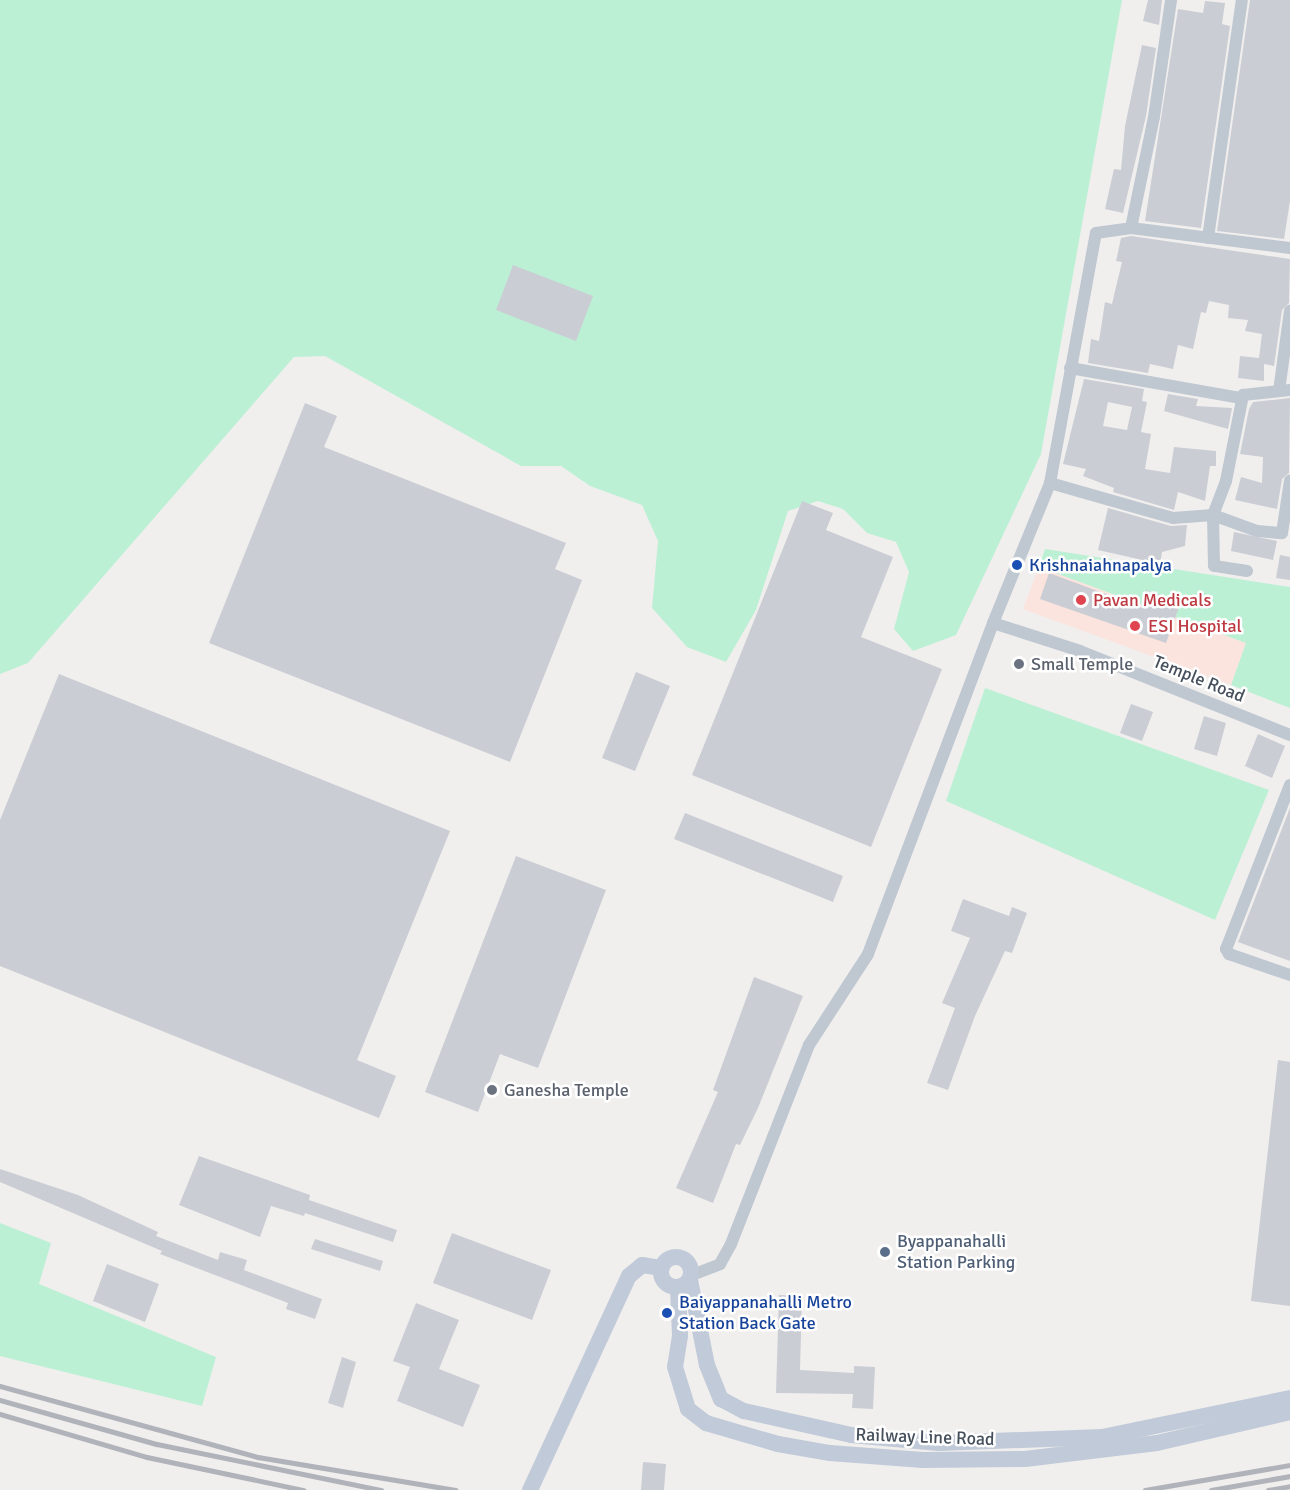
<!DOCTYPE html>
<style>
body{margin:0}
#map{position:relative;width:1290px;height:1490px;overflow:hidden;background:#f1efee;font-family:Signika,sans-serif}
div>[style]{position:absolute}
.medical>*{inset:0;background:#fbe3de}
.green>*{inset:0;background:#bcf0d4}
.building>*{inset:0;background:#cacdd4}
.minor>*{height:12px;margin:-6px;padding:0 6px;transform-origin:6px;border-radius:6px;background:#bfc7d1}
.secondary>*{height:16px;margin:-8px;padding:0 8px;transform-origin:8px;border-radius:8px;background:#c1cad8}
.secondary>.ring{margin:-8px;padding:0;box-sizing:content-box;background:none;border:16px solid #c1cad8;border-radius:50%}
.rail>*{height:4.5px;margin:-2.25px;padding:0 2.25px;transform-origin:2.25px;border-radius:2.25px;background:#b0b3b9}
.dots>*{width:16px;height:16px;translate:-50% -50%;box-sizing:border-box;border:3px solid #fff;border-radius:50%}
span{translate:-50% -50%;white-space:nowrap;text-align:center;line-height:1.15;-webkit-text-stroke:5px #fff;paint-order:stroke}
.transit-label{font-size:18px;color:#164399}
.left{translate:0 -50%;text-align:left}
.health-label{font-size:18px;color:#be3a42}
.worship-label{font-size:18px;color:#5b616d}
.street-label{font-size:18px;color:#46505c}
.service-label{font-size:18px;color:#4e5e75}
</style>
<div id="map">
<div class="medical">
<div style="clip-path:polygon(1039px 567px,1246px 643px,1231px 685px,1023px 609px)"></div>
</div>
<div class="green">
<div style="clip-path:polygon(0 0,1122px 0,1041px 454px,956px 635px,913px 651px,894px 629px,909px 572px,896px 542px,867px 533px,843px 509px,818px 501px,788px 511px,756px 610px,726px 662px,687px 647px,652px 608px,658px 541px,642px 505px,590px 486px,561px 466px,521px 466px,325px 356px,294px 357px,28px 663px,0 674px)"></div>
<div style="clip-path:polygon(1045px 549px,1290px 587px,1290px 708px,1231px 685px,1246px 643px,1039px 567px)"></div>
<div style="clip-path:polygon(985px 688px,1269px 790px,1215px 920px,946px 801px)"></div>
<div style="clip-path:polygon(0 1223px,51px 1243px,39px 1284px,216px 1357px,202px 1406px,0 1356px)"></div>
</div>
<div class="building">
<div style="clip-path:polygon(1148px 0,1162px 0,1159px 25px,1143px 21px)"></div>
<div style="clip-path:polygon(1250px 0,1290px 0,1290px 201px,1284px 239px,1217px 231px)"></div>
<div style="clip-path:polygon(1205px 1px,1225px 3px,1222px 24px,1230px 26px,1201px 228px,1145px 221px,1178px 9px,1203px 13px)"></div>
<div style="clip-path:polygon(1142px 45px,1156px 48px,1146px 116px,1123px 213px,1105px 209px,1114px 169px,1121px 170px,1125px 126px)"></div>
<div style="clip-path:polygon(1131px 236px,1290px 259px,1289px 303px,1282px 310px,1274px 366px,1264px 364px,1264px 381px,1238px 378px,1240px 356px,1259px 358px,1262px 334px,1245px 331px,1248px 320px,1228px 318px,1229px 305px,1209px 301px,1206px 313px,1201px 312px,1193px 349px,1178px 345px,1173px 369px,1150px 364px,1148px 373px,1088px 363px,1091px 339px,1099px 341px,1105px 302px,1112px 304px,1115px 291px,1122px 262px,1116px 261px,1121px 238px)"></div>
<div style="clip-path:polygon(513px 265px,593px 296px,576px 341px,496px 310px)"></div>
<div style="clip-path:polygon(evenodd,1084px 379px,1144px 389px,1142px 401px,1147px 402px,1141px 432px,1151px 434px,1145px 469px,1170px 473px,1174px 447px,1216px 451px,1216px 466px,1210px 466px,1205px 501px,1178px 492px,1174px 510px,1113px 492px,1114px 488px,1083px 476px,1086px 469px,1063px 464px,1084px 379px,1108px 402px,1132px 407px,1127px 430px,1103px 426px,1108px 402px)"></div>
<div style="clip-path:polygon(1168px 394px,1198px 399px,1196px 406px,1232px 408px,1228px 429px,1164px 411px)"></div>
<div style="clip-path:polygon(1290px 398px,1289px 473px,1282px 479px,1277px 509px,1235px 500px,1241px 477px,1262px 483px,1263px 457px,1240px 454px,1249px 409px,1253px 402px)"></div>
<div style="clip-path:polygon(305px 403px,337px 416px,324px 447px,566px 543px,555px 569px,582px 580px,510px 762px,209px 643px)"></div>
<div style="clip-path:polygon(802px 501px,833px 513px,826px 530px,893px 557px,861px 637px,942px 669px,871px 847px,692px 775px)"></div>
<div style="clip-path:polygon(1108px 508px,1171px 526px,1187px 525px,1185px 546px,1162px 552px,1160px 564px,1098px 550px)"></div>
<div style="clip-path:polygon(1234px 532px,1277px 541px,1273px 560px,1231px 551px)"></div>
<div style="clip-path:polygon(1280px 555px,1290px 557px,1290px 580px,1276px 578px)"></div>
<div style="clip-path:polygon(1049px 573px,1141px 607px,1146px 590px,1181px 602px,1166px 643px,1040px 599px)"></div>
<div style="clip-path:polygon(636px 672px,670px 686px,635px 771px,602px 758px)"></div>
<div style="clip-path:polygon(59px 674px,450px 831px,357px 1060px,396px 1076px,379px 1118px,0 966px,0 820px)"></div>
<div style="clip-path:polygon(1131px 704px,1153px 712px,1142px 741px,1120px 733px)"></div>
<div style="clip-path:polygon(1204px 716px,1226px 723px,1217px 756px,1194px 749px)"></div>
<div style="clip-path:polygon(1258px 734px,1285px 746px,1272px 778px,1245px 766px)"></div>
<div style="clip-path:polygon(1290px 808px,1290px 961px,1238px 942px)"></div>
<div style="clip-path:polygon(685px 813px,843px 876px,833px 902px,674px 839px)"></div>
<div style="clip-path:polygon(516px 856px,606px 890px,538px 1068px,500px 1054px,478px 1112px,425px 1092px)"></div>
<div style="clip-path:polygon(963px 899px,1009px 916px,1012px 907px,1027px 913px,1012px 953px,1005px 951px,975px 1016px,948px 1090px,927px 1083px,955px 1008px,942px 1003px,970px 938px,951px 931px)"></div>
<div style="clip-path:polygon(754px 977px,803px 996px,758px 1108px,740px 1145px,736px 1144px,713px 1203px,676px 1188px,718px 1092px,713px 1090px)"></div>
<div style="clip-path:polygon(1278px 1060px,1290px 1062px,1290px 1306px,1251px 1301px)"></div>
<div style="clip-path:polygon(199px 1156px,310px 1195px,309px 1200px,397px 1230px,393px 1242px,305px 1213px,304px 1216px,271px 1206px,260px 1237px,179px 1205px)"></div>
<div style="clip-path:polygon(0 1169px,78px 1195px,158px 1232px,156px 1236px,218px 1260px,220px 1252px,247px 1260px,244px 1270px,322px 1299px,315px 1319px,286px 1309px,288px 1303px,160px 1254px,162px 1251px,0 1182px)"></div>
<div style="clip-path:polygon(452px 1233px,551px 1270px,532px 1320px,433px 1283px)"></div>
<div style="clip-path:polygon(315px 1239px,383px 1261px,380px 1271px,311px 1249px)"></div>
<div style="clip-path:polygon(107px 1264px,159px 1284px,145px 1322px,93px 1301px)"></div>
<div style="clip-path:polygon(779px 1295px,802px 1296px,800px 1370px,854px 1373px,854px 1366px,875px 1367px,873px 1409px,852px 1408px,853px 1394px,776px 1393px)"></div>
<div style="clip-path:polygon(416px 1303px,459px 1320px,439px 1369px,480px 1385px,463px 1427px,397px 1401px,410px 1367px,393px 1361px)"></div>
<div style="clip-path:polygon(342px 1357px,356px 1362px,343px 1408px,328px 1403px)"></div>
<div style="clip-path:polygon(643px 1462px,666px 1464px,664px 1490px,641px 1490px)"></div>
</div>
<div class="minor">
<div style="left:1131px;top:228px;width:113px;rotate:-78.3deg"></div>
<div style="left:1154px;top:117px;width:118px;rotate:-81.7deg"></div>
<div style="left:1208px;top:238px;width:240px;rotate:-81.9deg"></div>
<div style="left:1070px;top:368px;width:174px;rotate:10deg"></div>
<div style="left:1279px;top:391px;width:81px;rotate:-82.2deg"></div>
<div style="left:1050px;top:483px;width:128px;rotate:15.9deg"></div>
<div style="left:1173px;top:518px;width:40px;rotate:-4.3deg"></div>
<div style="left:1213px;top:515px;width:36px;rotate:-69deg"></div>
<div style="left:1226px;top:481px;width:88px;rotate:-78.8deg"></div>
<div style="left:1243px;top:395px;width:47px;rotate:-6.1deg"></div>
<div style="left:1247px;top:571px;width:33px;rotate:-171deg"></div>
<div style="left:1214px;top:566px;width:51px;rotate:-91.1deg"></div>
<div style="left:1213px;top:515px;width:47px;rotate:20deg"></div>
<div style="left:1257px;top:531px;width:25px;rotate:5deg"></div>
<div style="left:1282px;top:533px;width:53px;rotate:-81.3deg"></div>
<div style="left:993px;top:623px;width:91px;rotate:17.8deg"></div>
<div style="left:1080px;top:651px;width:226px;rotate:21.8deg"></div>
<div style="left:1290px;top:785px;width:176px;rotate:111.3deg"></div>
<div style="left:1226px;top:949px;width:6px;rotate:59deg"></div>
<div style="left:1229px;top:954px;width:65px;rotate:19deg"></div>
<div style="left:692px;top:1275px;width:30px;rotate:-21deg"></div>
<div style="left:720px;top:1264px;width:23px;rotate:-61deg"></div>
<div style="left:731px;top:1244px;width:214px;rotate:-68.6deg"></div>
<div style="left:809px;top:1045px;width:108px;rotate:-57deg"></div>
<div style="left:868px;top:954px;width:354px;rotate:-69.3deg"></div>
<div style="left:993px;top:623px;width:151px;rotate:-67.8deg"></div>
<div style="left:1050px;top:483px;width:254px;rotate:-79.6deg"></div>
<div style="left:1096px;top:233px;width:35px;rotate:-8deg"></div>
<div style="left:1131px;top:228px;width:160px;rotate:7.2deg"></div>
</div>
<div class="secondary">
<div class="ring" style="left:661px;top:1257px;width:14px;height:14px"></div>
<div style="left:690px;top:1280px;width:87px;rotate:78.7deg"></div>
<div style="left:707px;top:1365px;width:37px;rotate:68deg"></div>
<div style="left:721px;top:1399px;width:26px;rotate:28deg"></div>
<div style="left:744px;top:1411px;width:110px;rotate:12.6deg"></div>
<div style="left:851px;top:1435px;width:88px;rotate:5.2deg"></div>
<div style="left:939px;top:1443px;width:163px;rotate:-2.1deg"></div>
<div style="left:1102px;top:1437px;width:192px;rotate:-11.7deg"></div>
<div style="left:678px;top:1288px;width:48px;rotate:87.6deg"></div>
<div style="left:680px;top:1336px;width:31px;rotate:99deg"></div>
<div style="left:675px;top:1367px;width:44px;rotate:72.8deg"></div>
<div style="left:688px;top:1409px;width:23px;rotate:38deg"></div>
<div style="left:706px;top:1423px;width:75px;rotate:16.3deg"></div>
<div style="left:778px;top:1444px;width:53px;rotate:9.8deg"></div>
<div style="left:830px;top:1453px;width:93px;rotate:4.3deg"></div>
<div style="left:923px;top:1460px;width:102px;rotate:-0.6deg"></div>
<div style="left:1025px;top:1459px;width:133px;rotate:-6.9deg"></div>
<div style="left:1157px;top:1443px;width:137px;rotate:-13.1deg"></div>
<div style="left:530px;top:1490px;width:236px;rotate:-65.2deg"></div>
<div style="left:629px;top:1276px;width:17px;rotate:-40deg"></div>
<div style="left:642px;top:1265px;width:19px;rotate:9deg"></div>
</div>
<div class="rail">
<div style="left:0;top:1386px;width:268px;rotate:15.4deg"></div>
<div style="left:258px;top:1457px;width:200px;rotate:9.5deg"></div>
<div style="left:0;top:1400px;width:163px;rotate:15.7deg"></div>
<div style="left:157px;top:1444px;width:229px;rotate:11.6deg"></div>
<div style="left:0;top:1414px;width:153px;rotate:16.3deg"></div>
<div style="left:147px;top:1457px;width:160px;rotate:11.9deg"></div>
<div style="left:1145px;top:1490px;width:147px;rotate:-9.8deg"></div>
<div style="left:1211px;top:1490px;width:80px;rotate:-10deg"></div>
<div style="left:1268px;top:1490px;width:22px;rotate:-10deg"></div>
</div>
<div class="dots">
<div style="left:1017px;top:565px;background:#1a4fb4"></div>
<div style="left:1081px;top:600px;background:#e0444e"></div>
<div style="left:1135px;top:626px;background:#e0444e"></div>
<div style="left:1019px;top:664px;background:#6b7280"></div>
<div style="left:492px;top:1090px;background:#6b7280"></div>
<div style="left:885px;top:1252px;background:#5c6f8a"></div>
<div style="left:667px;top:1313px;background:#1a4fb4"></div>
</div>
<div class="transit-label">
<span class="left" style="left:1029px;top:565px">Krishnaiahnapalya</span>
<span class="left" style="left:679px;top:1313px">Baiyappanahalli Metro<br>Station Back Gate</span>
</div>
<div class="health-label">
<span class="left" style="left:1093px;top:600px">Pavan Medicals</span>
<span class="left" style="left:1148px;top:626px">ESI Hospital</span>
</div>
<div class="worship-label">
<span class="left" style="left:1031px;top:664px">Small Temple</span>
<span class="left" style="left:504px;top:1090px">Ganesha Temple</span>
</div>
<div class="street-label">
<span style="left:1199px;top:679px;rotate:22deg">Temple Road</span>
<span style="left:925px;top:1437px;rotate:2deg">Railway Line Road</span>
</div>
<div class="service-label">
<span class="left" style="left:897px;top:1252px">Byappanahalli<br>Station Parking</span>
</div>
</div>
